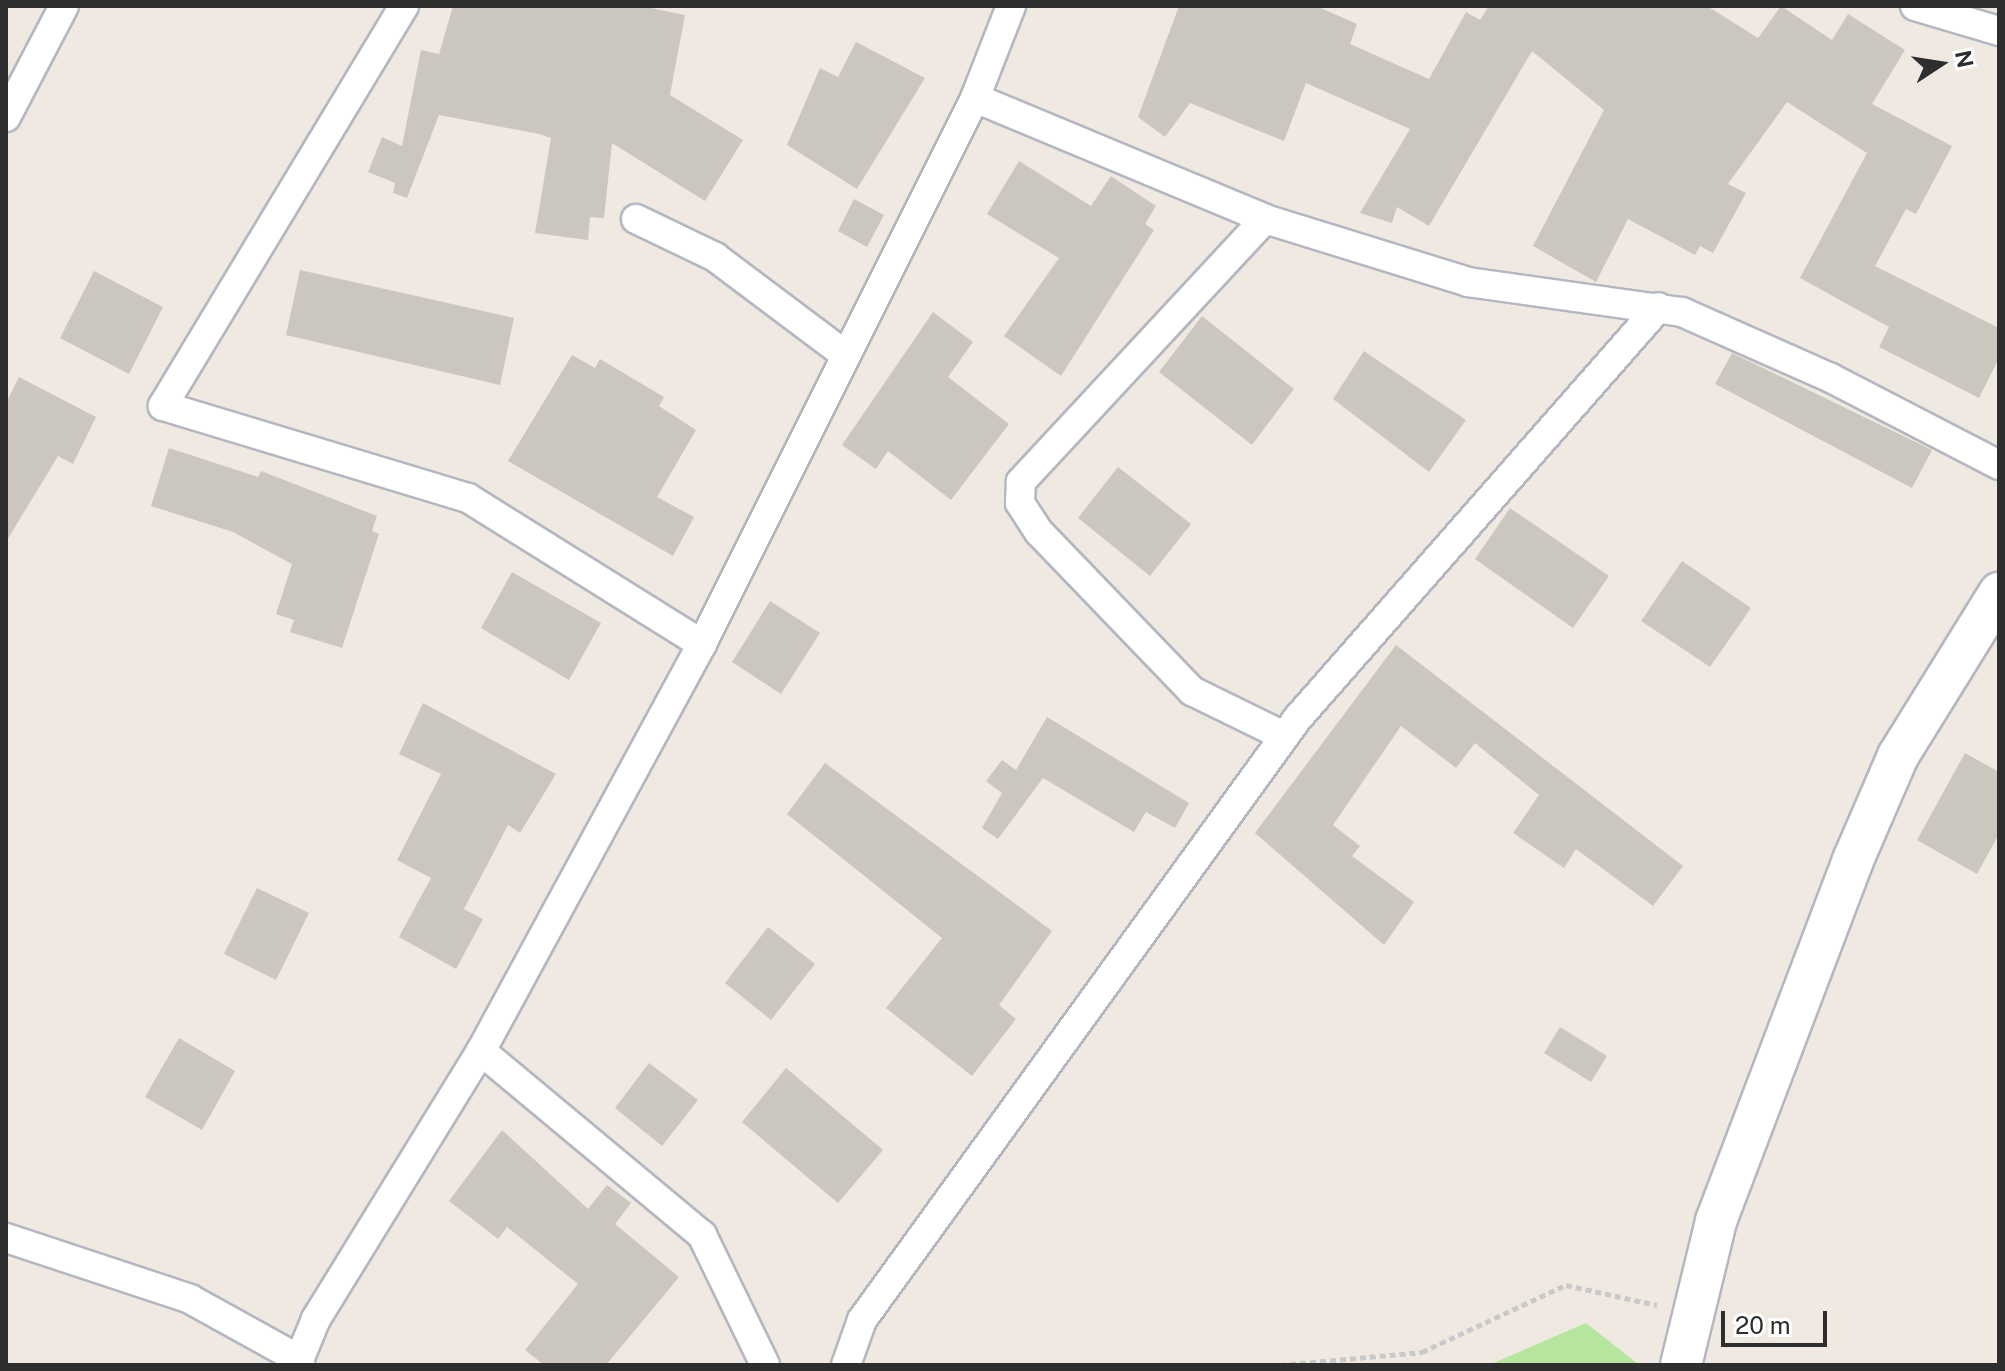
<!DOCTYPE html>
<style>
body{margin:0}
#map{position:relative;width:2005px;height:1371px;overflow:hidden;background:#efe9e1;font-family:"Public Sans",sans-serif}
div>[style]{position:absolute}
.green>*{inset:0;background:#b6e59e}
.building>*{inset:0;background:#cbc7bf}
.path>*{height:5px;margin-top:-2.5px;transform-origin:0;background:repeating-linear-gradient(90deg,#c9c9c9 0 6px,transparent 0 10px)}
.roads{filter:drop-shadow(2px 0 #b4b7c1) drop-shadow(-2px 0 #b4b7c1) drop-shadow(0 2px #b4b7c1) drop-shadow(0 -2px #b4b7c1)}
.street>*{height:28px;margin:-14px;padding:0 14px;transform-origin:14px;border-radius:14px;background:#fff}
.secondary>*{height:40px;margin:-20px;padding:0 20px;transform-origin:20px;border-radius:20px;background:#fff}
span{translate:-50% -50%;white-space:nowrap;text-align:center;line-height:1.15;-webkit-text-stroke:6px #fff;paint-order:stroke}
.frame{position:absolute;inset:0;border:8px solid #2e2e2e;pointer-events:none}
.north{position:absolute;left:1901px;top:24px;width:80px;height:80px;-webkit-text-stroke:6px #fff;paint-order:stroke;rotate:78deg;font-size:22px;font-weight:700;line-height:32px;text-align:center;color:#2e2e2e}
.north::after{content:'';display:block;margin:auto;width:28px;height:36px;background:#2e2e2e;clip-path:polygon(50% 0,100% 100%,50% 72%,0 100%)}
.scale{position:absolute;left:1721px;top:1311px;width:106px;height:36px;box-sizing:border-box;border:4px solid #2e2e2e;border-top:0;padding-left:10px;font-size:24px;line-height:28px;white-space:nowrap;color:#2e2e2e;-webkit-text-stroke:6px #fff;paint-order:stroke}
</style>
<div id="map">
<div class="green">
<div style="clip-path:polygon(1586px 1323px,1639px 1365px,1489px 1365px)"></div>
</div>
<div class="building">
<div style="clip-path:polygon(453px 6px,641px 6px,685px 15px,670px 95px,743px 140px,705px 201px,612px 143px,604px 218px,590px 217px,588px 240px,535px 233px,551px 138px,539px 134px,439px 115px,407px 198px,393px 193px,395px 183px,368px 172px,382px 137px,402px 146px,421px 50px,439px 54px)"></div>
<div style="clip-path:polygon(1179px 6px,1316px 6px,1357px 24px,1350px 44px,1429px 79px,1466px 12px,1480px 20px,1489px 6px,1707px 6px,1758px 38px,1781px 6px,1832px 40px,1848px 14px,1905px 50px,1872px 104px,1952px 146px,1916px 214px,1906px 209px,1875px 266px,1999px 328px,1999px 358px,1979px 398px,1879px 347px,1889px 327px,1800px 278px,1867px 153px,1787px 102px,1728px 184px,1746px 193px,1713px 253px,1700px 246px,1695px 255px,1628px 219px,1596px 282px,1533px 246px,1604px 110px,1532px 51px,1429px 226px,1397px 207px,1392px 223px,1360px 213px,1410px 129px,1306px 83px,1284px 141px,1190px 103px,1165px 137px,1138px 117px)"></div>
<div style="clip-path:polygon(856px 42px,925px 78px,857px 189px,787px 145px,820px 68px,838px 77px)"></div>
<div style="clip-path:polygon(1019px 161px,1091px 206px,1111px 176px,1156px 206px,1145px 224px,1154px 230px,1061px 376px,1004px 336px,1059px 258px,987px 214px)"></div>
<div style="clip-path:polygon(854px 199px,884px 215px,867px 247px,838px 231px)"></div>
<div style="clip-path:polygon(300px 270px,514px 318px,500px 385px,286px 335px)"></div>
<div style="clip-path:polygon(94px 271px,163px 307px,129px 374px,60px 338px)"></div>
<div style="clip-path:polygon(933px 312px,973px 342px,948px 377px,1009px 424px,951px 500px,888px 451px,876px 469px,842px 445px)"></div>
<div style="clip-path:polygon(1202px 316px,1294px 389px,1252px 445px,1159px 372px)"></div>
<div style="clip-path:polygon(1364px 351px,1466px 420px,1429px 472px,1333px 399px)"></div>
<div style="clip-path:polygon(1732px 353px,1932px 450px,1912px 488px,1715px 384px)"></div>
<div style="clip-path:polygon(572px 355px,595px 368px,600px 359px,664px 397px,659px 406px,696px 430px,657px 497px,694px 517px,673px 556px,508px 461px)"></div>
<div style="clip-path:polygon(19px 377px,96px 417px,73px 464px,58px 456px,6px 542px,6px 403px)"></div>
<div style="clip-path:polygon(169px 448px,258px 477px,261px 471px,377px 516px,372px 531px,379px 534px,342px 648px,290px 632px,294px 620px,276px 614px,292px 564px,233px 532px,151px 506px)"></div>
<div style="clip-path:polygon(1118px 467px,1191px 524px,1150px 576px,1078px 518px)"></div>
<div style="clip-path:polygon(1510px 508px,1609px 576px,1573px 628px,1475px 559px)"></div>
<div style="clip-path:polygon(1682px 561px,1751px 608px,1710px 667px,1641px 621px)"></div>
<div style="clip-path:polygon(512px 572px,601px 623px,569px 680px,481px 628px)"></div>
<div style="clip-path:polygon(770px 601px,820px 633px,781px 694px,732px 662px)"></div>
<div style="clip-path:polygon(1396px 645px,1683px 866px,1653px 906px,1576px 849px,1564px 868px,1513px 833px,1539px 795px,1475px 743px,1456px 768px,1401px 726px,1333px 825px,1360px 846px,1352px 856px,1414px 902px,1384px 945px,1255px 833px)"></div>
<div style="clip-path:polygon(423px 703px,556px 774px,520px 833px,508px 825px,464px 909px,483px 919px,456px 969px,399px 937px,431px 878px,397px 860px,441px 774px,399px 754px)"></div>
<div style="clip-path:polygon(1047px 717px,1189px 803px,1175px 828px,1146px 812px,1134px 832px,1043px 778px,998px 839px,982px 828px,1002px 793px,986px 781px,1002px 760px,1016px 770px)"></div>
<div style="clip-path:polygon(1965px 753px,1999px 772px,1999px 834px,1977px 874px,1917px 840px)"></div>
<div style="clip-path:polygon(825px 763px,1052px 931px,999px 1005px,1016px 1019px,972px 1076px,886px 1008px,942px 938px,787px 814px)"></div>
<div style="clip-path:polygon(257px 888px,309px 913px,276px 980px,224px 954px)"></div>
<div style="clip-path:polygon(768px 927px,815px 964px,771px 1020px,725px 983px)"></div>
<div style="clip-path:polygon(1560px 1027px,1607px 1056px,1591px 1082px,1544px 1053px)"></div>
<div style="clip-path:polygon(179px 1038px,235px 1071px,202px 1130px,145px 1097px)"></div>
<div style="clip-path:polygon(649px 1063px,698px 1100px,662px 1146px,615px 1108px)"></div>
<div style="clip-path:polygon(786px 1068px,883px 1150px,838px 1203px,742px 1122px)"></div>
<div style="clip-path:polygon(502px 1130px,588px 1209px,607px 1185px,631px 1203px,615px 1224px,679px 1277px,606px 1365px,544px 1365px,525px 1350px,578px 1284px,507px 1227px,498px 1239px,449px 1201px)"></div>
</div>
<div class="path">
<div style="left:1280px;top:1365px;width:143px;rotate:-5.2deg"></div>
<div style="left:1422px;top:1352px;width:159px;rotate:-25deg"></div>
<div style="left:1566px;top:1285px;width:93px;rotate:12.4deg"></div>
</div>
<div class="roads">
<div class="street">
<div style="left:404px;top:6px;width:467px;rotate:121.1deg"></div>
<div style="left:163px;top:406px;width:319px;rotate:16.8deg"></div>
<div style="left:468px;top:498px;width:276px;rotate:32deg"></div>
<div style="left:1915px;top:6px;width:88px;rotate:16.6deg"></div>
<div style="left:975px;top:98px;width:314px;rotate:22.6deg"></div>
<div style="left:1265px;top:219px;width:213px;rotate:17.2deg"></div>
<div style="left:1468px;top:282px;width:216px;rotate:8deg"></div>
<div style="left:1682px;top:312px;width:163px;rotate:23.9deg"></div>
<div style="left:1831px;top:378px;width:189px;rotate:27.4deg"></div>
<div style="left:6px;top:117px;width:125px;rotate:-62.4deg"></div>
<div style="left:636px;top:219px;width:88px;rotate:25.7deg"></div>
<div style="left:715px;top:257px;width:161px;rotate:36.9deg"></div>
<div style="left:1265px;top:219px;width:359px;rotate:132.9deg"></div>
<div style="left:1021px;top:482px;width:21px;rotate:93deg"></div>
<div style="left:1020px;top:503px;width:35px;rotate:57deg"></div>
<div style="left:1039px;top:532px;width:221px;rotate:46.1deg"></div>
<div style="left:1192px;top:691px;width:102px;rotate:26.1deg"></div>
<div style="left:481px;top:1051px;width:288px;rotate:39.8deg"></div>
<div style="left:702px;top:1235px;width:144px;rotate:64.1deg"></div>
<div style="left:6px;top:1238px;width:194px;rotate:18.3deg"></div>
<div style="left:190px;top:1299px;width:126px;rotate:29deg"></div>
<div style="left:297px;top:1365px;width:50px;rotate:-67.6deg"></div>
<div style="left:316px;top:1319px;width:315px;rotate:-58.4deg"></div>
<div style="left:481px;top:1051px;width:463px;rotate:-61.5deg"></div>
<div style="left:702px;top:644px;width:610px;rotate:-63.43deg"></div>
<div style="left:975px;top:98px;width:99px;rotate:-68.6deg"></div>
<div style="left:846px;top:1365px;width:48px;rotate:-70.4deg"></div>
<div style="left:862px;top:1320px;width:742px;rotate:-54.1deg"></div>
<div style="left:1297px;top:719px;width:548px;rotate:-48.7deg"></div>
</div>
<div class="secondary">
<div style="left:1681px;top:1365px;width:148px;rotate:-76.3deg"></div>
<div style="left:1716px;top:1221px;width:386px;rotate:-69.2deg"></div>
<div style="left:1853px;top:860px;width:113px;rotate:-66.6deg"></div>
<div style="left:1898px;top:756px;width:192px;rotate:-58.2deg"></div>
</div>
</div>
<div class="frame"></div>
<div class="north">N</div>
<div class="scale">20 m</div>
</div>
